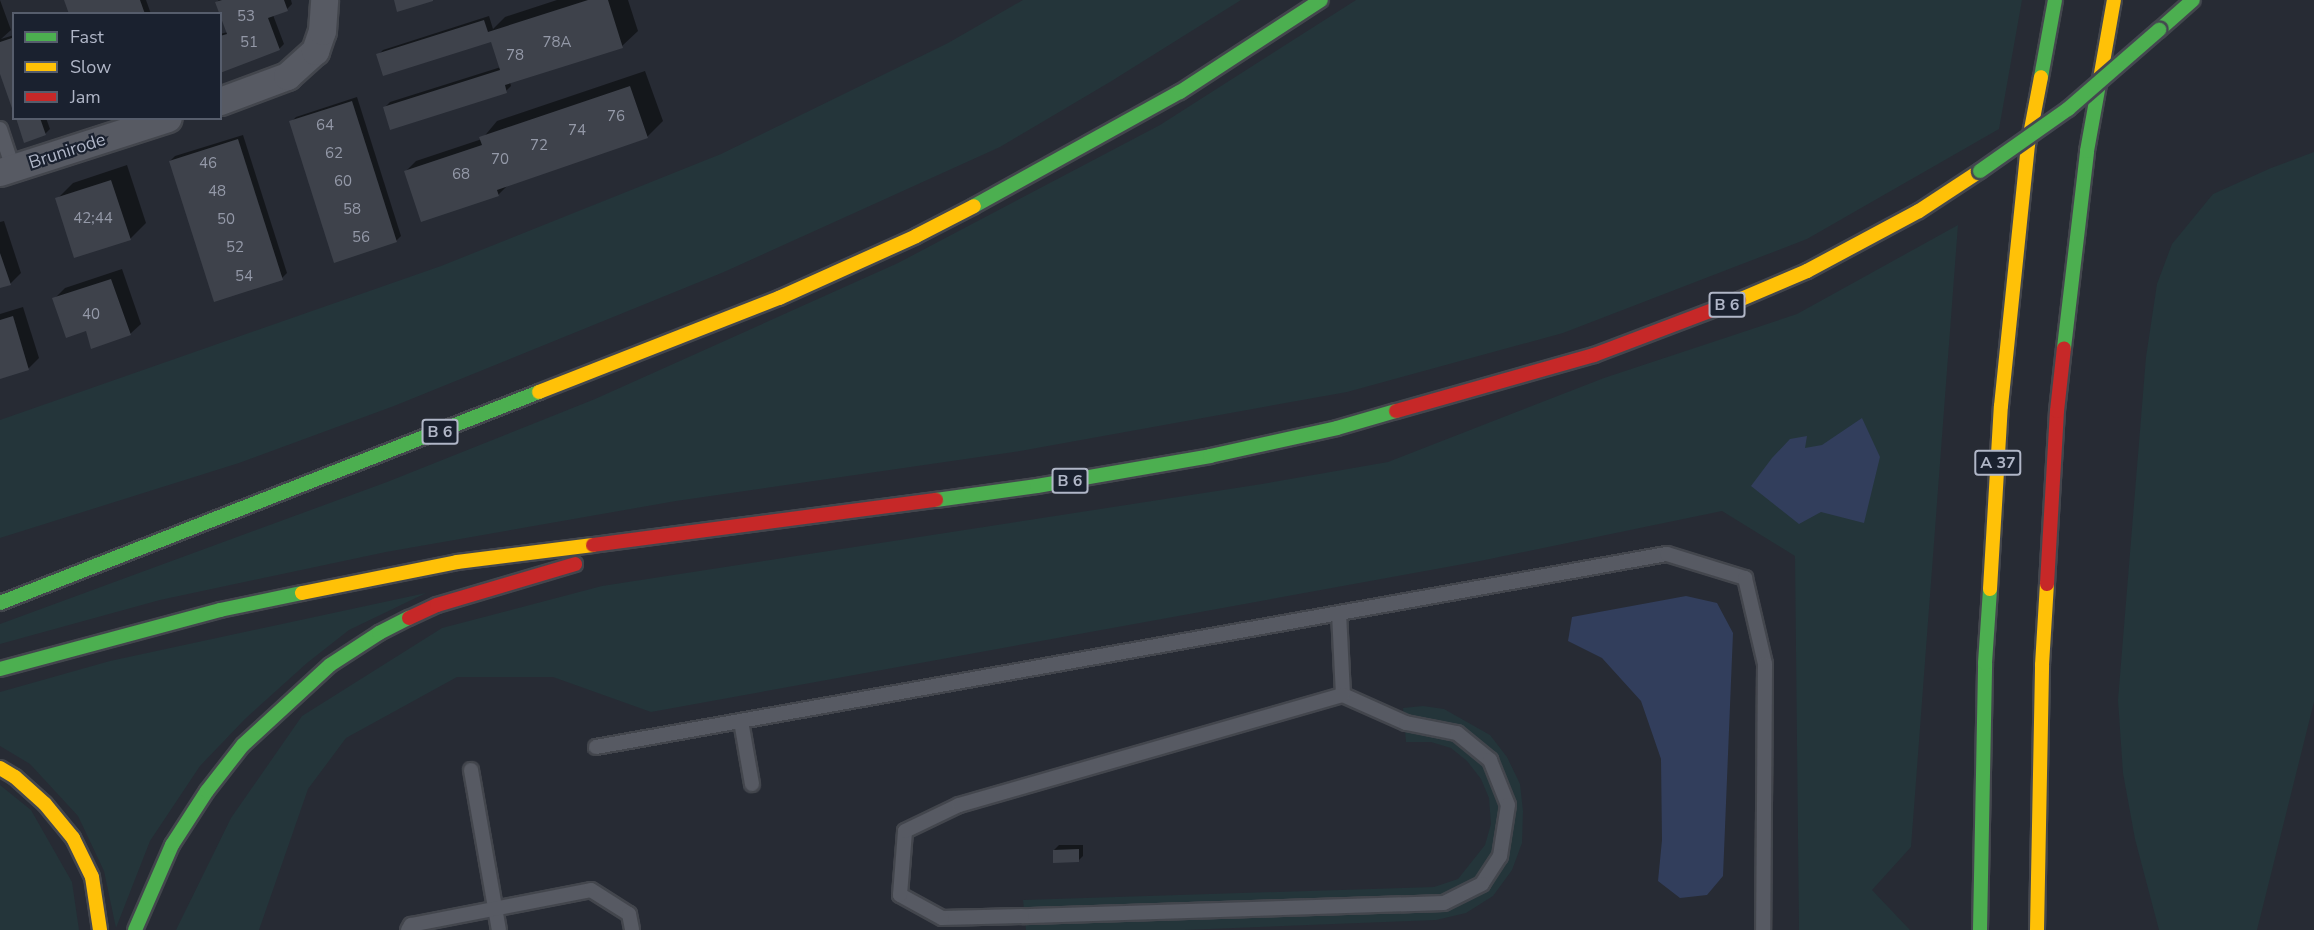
<!DOCTYPE html>
<style>
body{margin:0}
#map{position:relative;width:2314px;height:930px;overflow:hidden;background:#272b34;font-family:"Nunito Sans",sans-serif}
div>[style]{position:absolute}
.green>*{inset:0;background:#24353a}
.water>*{inset:0;background:#323e5c}
.shadow>*{inset:0;background:#0007}
.building>*{inset:0;background:#3e424b}
.roads{filter:drop-shadow(2px 0 #43464d) drop-shadow(-2px 0 #43464d) drop-shadow(0 2px #43464d) drop-shadow(0 -2px #43464d)}
.lane>*{height:14px;margin:-7px;padding:0 7px;transform-origin:7px;border-radius:7px;background:#575a63}
.street>*{height:27px;margin:-13.5px;padding:0 13.5px;transform-origin:13.5px;border-radius:13.5px;background:#575a63}
.fast>*{height:14px;margin:-7px;padding:0 7px;transform-origin:7px;border-radius:7px;background:#4caf50}
.slow>*{height:14px;margin:-7px;padding:0 7px;transform-origin:7px;border-radius:7px;background:#ffc107}
.jam>*{height:14px;margin:-7px;padding:0 7px;transform-origin:7px;border-radius:7px;background:#c62828}
.bridges{filter:drop-shadow(2px 0 #444750) drop-shadow(-2px 0 #444750) drop-shadow(0 2px #444750) drop-shadow(0 -2px #444750)}
.fast-bridge>*{height:14px;margin:-7px;padding:0 7px;transform-origin:7px;border-radius:7px;background:#4caf50}
span{translate:-50% -50%;white-space:nowrap;text-align:center;line-height:1.15;-webkit-text-stroke:4.5px #1a212f;paint-order:stroke}
.number-label{font-size:15px;color:#9499a8}
.number-label span{-webkit-text-stroke-width:0}
.shield-label span{padding:2px 4px;background:#1a212f;border:2px solid;border-radius:4px;-webkit-text-stroke-width:0}
.shield-label{font-size:16px;color:#b0b6c7;font-weight:700}
.street-label{font-size:18px;color:#b0b6c7}
.legend{position:absolute;left:12px;top:12px;width:210px;height:108px;box-sizing:border-box;background:#1a212f;border:2px solid #565d6c;margin:0;padding:8px 10px;list-style:none;font-size:18px;color:#b0b6c7}
.legend li{display:flex;align-items:center;gap:12px;height:30px}
.legend b{width:30px;border:2px solid #565d6c}
</style>
<div id="map">
<div class="green">
<div style="clip-path:polygon(1023px 0,1241px 0,1110px 82px,1000px 147px,724px 272px,394px 406px,239px 463px,0 538px,0 420px,441px 266px,721px 154px,948px 43px)"></div>
<div style="clip-path:polygon(1356px 0,2022px 0,1999px 129px,1807px 239px,1563px 333px,1347px 392px,1014px 452px,676px 501px,386px 552px,160px 600px,0 644px,0 624px,387px 482px,595px 399px,898px 263px,1160px 125px)"></div>
<div style="clip-path:polygon(2314px 152px,2314px 702px,2257px 930px,2159px 930px,2135px 839px,2123px 773px,2118px 700px,2146px 357px,2157px 284px,2172px 244px,2213px 194px,2271px 168px)"></div>
<div style="clip-path:polygon(1958px 225px,1911px 847px,1872px 890px,1910px 930px,1799px 930px,1795px 556px,1722px 511px,1480px 561px,651px 712px,553px 677px,457px 677px,346px 738px,308px 789px,259px 930px,176px 930px,231px 818px,302px 716px,442px 628px,602px 586px,1262px 484px,1388px 462px,1604px 378px,1797px 314px)"></div>
<div style="clip-path:polygon(426px 593px,349px 630px,307px 663px,245px 719px,200px 766px,150px 841px,116px 928px,104px 871px,78px 816px,30px 764px,0 746px,0 692px,110px 661px)"></div>
<div style="clip-path:polygon(1423px 706px,1444px 709px,1490px 735px,1507px 757px,1520px 784px,1523px 811px,1522px 843px,1512px 870px,1493px 896px,1466px 913px,1436px 920px,1184px 930px,1026px 930px,1023px 900px,1434px 887px,1458px 879px,1485px 845px,1491px 824px,1489px 798px,1481px 779px,1467px 761px,1451px 748px,1431px 742px,1406px 742px,1403px 708px)"></div>
<div style="clip-path:polygon(0 785px,31px 810px,72px 882px,79px 930px,0 930px)"></div>
</div>
<div class="water">
<div style="clip-path:polygon(1862px 418px,1880px 457px,1864px 523px,1821px 512px,1799px 524px,1751px 486px,1772px 458px,1790px 439px,1807px 436px,1805px 448px,1822px 445px)"></div>
<div style="clip-path:polygon(1686px 596px,1717px 603px,1733px 633px,1723px 876px,1707px 895px,1680px 898px,1658px 881px,1662px 840px,1661px 759px,1641px 701px,1602px 658px,1568px 641px,1572px 617px)"></div>
</div>
<div class="shadow">
<div style="clip-path:polygon(0 0,11px 30px,1px 39px,14px 35px,14px 108px,0 69px)"></div>
<div style="clip-path:polygon(65px 0,146px 0,151px 14px,70px 14px)"></div>
<div style="clip-path:polygon(219px 0,291px 0,292px 4px,287px 9px,273px 15px,284px 44px,279px 49px,220px 71px,220px 34px,228px 32px,217px 2px)"></div>
<div style="clip-path:polygon(557px 0,628px 0,638px 31px,622px 46px,510px 82px,511px 86px,506px 91px,385px 107px,390px 102px,501px 67px,492px 40px,378px 55px,383px 50px,489px 16px,493px 29px,505px 17px)"></div>
<div style="clip-path:polygon(645px 71px,663px 121px,647px 137px,509px 184px,498px 195px,406px 171px,416px 161px,482px 139px,497px 121px)"></div>
<div style="clip-path:polygon(357px 97px,401px 236px,396px 241px,291px 122px,296px 117px)"></div>
<div style="clip-path:polygon(17px 118px,46px 118px,50px 129px,45px 134px)"></div>
<div style="clip-path:polygon(243px 135px,287px 273px,282px 278px,170px 161px,175px 156px)"></div>
<div style="clip-path:polygon(127px 165px,146px 223px,130px 239px,57px 199px,73px 183px)"></div>
<div style="clip-path:polygon(4px 221px,21px 273px,10px 284px,0 287px,0 222px)"></div>
<div style="clip-path:polygon(122px 269px,141px 324px,130px 334px,87px 330px,54px 299px,65px 288px)"></div>
<div style="clip-path:polygon(23px 307px,39px 358px,29px 368px,0 377px,0 314px)"></div>
<div style="clip-path:polygon(1059px 845px,1083px 845px,1083px 856px,1078px 861px,1054px 850px)"></div>
</div>
<div class="building">
<div style="clip-path:polygon(64px 0,140px 0,145px 14px,69px 14px)"></div>
<div style="clip-path:polygon(222px 0,284px 0,288px 11px,268px 18px,280px 50px,220px 73px,220px 36px,227px 34px,215px 2px)"></div>
<div style="clip-path:polygon(394px 0,433px 0,433px 1px,397px 12px)"></div>
<div style="clip-path:polygon(588px 0,608px 0,623px 48px,505px 85px,507px 93px,390px 130px,383px 107px,500px 70px,491px 42px,383px 76px,376px 54px,484px 20px,488px 32px)"></div>
<div style="clip-path:polygon(12px 38px,14px 43px,13px 111px,0 74px,0 42px)"></div>
<div style="clip-path:polygon(630px 86px,648px 138px,497px 190px,499px 196px,421px 222px,404px 171px,482px 145px,479px 137px)"></div>
<div style="clip-path:polygon(352px 101px,397px 242px,334px 263px,289px 121px)"></div>
<div style="clip-path:polygon(16px 118px,40px 118px,46px 135px,24px 143px)"></div>
<div style="clip-path:polygon(238px 139px,283px 280px,214px 302px,169px 161px)"></div>
<div style="clip-path:polygon(111px 180px,131px 240px,74px 258px,55px 198px)"></div>
<div style="clip-path:polygon(0 253px,11px 285px,0 288px)"></div>
<div style="clip-path:polygon(111px 279px,131px 335px,91px 349px,86px 331px,66px 338px,52px 298px)"></div>
<div style="clip-path:polygon(13px 316px,29px 370px,0 379px,0 320px)"></div>
<div style="clip-path:polygon(1079px 849px,1079px 862px,1053px 863px,1053px 850px)"></div>
</div>
<div class="roads">
<div class="lane">
<div style="left:0;top:129px;width:41px;rotate:71.6deg"></div>
<div style="left:1339px;top:613px;width:82px;rotate:87.2deg"></div>
<div style="left:1343px;top:695px;width:69px;rotate:24deg"></div>
<div style="left:1406px;top:723px;width:52px;rotate:11.1deg"></div>
<div style="left:1457px;top:733px;width:43px;rotate:39.3deg"></div>
<div style="left:1490px;top:760px;width:48px;rotate:68.2deg"></div>
<div style="left:1508px;top:805px;width:52px;rotate:98.9deg"></div>
<div style="left:1500px;top:856px;width:33px;rotate:123deg"></div>
<div style="left:1482px;top:884px;width:42px;rotate:153.4deg"></div>
<div style="left:1444px;top:903px;width:422px;rotate:178.2deg"></div>
<div style="left:1022px;top:916px;width:80px;rotate:178.6deg"></div>
<div style="left:942px;top:918px;width:48px;rotate:-151.3deg"></div>
<div style="left:900px;top:895px;width:64px;rotate:-85.5deg"></div>
<div style="left:905px;top:831px;width:60px;rotate:-25.7deg"></div>
<div style="left:959px;top:805px;width:399px;rotate:-16deg"></div>
<div style="left:741px;top:721px;width:64px;rotate:80.1deg"></div>
<div style="left:596px;top:747px;width:1088px;rotate:-10.22deg"></div>
<div style="left:1667px;top:554px;width:82px;rotate:17.1deg"></div>
<div style="left:1745px;top:578px;width:88px;rotate:76.9deg"></div>
<div style="left:1765px;top:664px;width:266px;rotate:90.4deg"></div>
<div style="left:471px;top:770px;width:162px;rotate:80.1deg"></div>
<div style="left:408px;top:930px;width:6px;rotate:-59deg"></div>
<div style="left:411px;top:925px;width:183px;rotate:-11deg"></div>
<div style="left:591px;top:890px;width:45px;rotate:32.3deg"></div>
<div style="left:629px;top:914px;width:16px;rotate:79deg"></div>
</div>
<div class="street">
<div style="left:220px;top:101px;width:72px;rotate:-20.5deg"></div>
<div style="left:287px;top:76px;width:38px;rotate:-42deg"></div>
<div style="left:315px;top:51px;width:21px;rotate:-71deg"></div>
<div style="left:322px;top:31px;width:31px;rotate:-86deg"></div>
<div style="left:0;top:172px;width:176px;rotate:-17.8deg"></div>
</div>
<div class="fast">
<div style="left:2159px;top:30px;width:45px;rotate:-41.4deg"></div>
<div style="left:2041px;top:77px;width:78px;rotate:-79.7deg"></div>
<div style="left:974px;top:206px;width:235px;rotate:-29deg"></div>
<div style="left:1180px;top:92px;width:168px;rotate:-33.1deg"></div>
<div style="left:2064px;top:348px;width:198px;rotate:-83.3deg"></div>
<div style="left:2087px;top:151px;width:73px;rotate:-79.8deg"></div>
<div style="left:936px;top:500px;width:102px;rotate:-7.9deg"></div>
<div style="left:1037px;top:486px;width:176px;rotate:-9.8deg"></div>
<div style="left:1210px;top:456px;width:130px;rotate:-12.4deg"></div>
<div style="left:1337px;top:428px;width:61px;rotate:-16.1deg"></div>
<div style="left:0;top:603px;width:579px;rotate:-21.38deg"></div>
<div style="left:0;top:669px;width:228px;rotate:-15deg"></div>
<div style="left:220px;top:610px;width:84px;rotate:-11.7deg"></div>
<div style="left:135px;top:930px;width:93px;rotate:-66.5deg"></div>
<div style="left:172px;top:845px;width:64px;rotate:-57.1deg"></div>
<div style="left:207px;top:791px;width:58px;rotate:-52deg"></div>
<div style="left:243px;top:745px;width:118px;rotate:-42.6deg"></div>
<div style="left:330px;top:665px;width:59px;rotate:-33.1deg"></div>
<div style="left:379px;top:633px;width:34px;rotate:-27deg"></div>
<div style="left:1980px;top:930px;width:267px;rotate:-88.9deg"></div>
<div style="left:1985px;top:663px;width:74px;rotate:-86.1deg"></div>
</div>
<div class="slow">
<div style="left:2100px;top:79px;width:80px;rotate:-80deg"></div>
<div style="left:1739px;top:300px;width:74px;rotate:-23.1deg"></div>
<div style="left:1807px;top:271px;width:127px;rotate:-28.2deg"></div>
<div style="left:1919px;top:211px;width:73px;rotate:-33.3deg"></div>
<div style="left:539px;top:392px;width:258px;rotate:-21.4deg"></div>
<div style="left:779px;top:298px;width:150px;rotate:-24.3deg"></div>
<div style="left:916px;top:236px;width:65px;rotate:-27.3deg"></div>
<div style="left:1990px;top:589px;width:183px;rotate:-86.6deg"></div>
<div style="left:2001px;top:406px;width:262px;rotate:-84.1deg"></div>
<div style="left:2028px;top:145px;width:69px;rotate:-79.2deg"></div>
<div style="left:302px;top:593px;width:158px;rotate:-11.3deg"></div>
<div style="left:457px;top:562px;width:137px;rotate:-7.1deg"></div>
<div style="left:0;top:768px;width:17px;rotate:31deg"></div>
<div style="left:15px;top:777px;width:40px;rotate:42deg"></div>
<div style="left:45px;top:804px;width:44px;rotate:50.5deg"></div>
<div style="left:73px;top:838px;width:43px;rotate:64deg"></div>
<div style="left:92px;top:877px;width:54px;rotate:81.4deg"></div>
<div style="left:2037px;top:930px;width:265px;rotate:-88.9deg"></div>
<div style="left:2042px;top:665px;width:81px;rotate:-86.5deg"></div>
</div>
<div class="jam">
<div style="left:1396px;top:411px;width:206px;rotate:-15.8deg"></div>
<div style="left:1594px;top:355px;width:155px;rotate:-20.8deg"></div>
<div style="left:593px;top:545px;width:346px;rotate:-7.5deg"></div>
<div style="left:2047px;top:584px;width:173px;rotate:-86.7deg"></div>
<div style="left:2057px;top:411px;width:63px;rotate:-83.7deg"></div>
<div style="left:409px;top:618px;width:31px;rotate:-25deg"></div>
<div style="left:437px;top:605px;width:144px;rotate:-16.5deg"></div>
</div>
</div>
<div class="bridges">
<div class="fast-bridge">
<div style="left:1980px;top:171px;width:108px;rotate:-35.2deg"></div>
<div style="left:2068px;top:109px;width:121px;rotate:-41deg"></div>
</div>
</div>
<div class="number-label">
<span style="left:246px;top:17px">53</span>
<span style="left:249px;top:43px">51</span>
<span style="left:557px;top:43px">78A</span>
<span style="left:515px;top:56px">78</span>
<span style="left:616px;top:117px">76</span>
<span style="left:325px;top:126px">64</span>
<span style="left:577px;top:131px">74</span>
<span style="left:539px;top:146px">72</span>
<span style="left:334px;top:154px">62</span>
<span style="left:500px;top:160px">70</span>
<span style="left:208px;top:164px">46</span>
<span style="left:461px;top:175px">68</span>
<span style="left:343px;top:182px">60</span>
<span style="left:217px;top:192px">48</span>
<span style="left:352px;top:210px">58</span>
<span style="left:93px;top:219px">42;44</span>
<span style="left:226px;top:220px">50</span>
<span style="left:361px;top:238px">56</span>
<span style="left:235px;top:248px">52</span>
<span style="left:244px;top:277px">54</span>
<span style="left:91px;top:315px">40</span>
</div>
<div class="shield-label">
<span style="left:1727px;top:305px">B 6</span>
<span style="left:440px;top:432px">B 6</span>
<span style="left:1998px;top:463px">A 37</span>
<span style="left:1070px;top:481px">B 6</span>
</div>
<div class="street-label">
<span style="left:67px;top:151px;rotate:-18deg">Brunirode</span>
</div>
<ul class="legend">
<li><b style="height:8px;background:#4caf50"></b>Fast</li>
<li><b style="height:8px;background:#ffc107"></b>Slow</li>
<li><b style="height:8px;background:#c62828"></b>Jam</li>
</ul>
</div>
